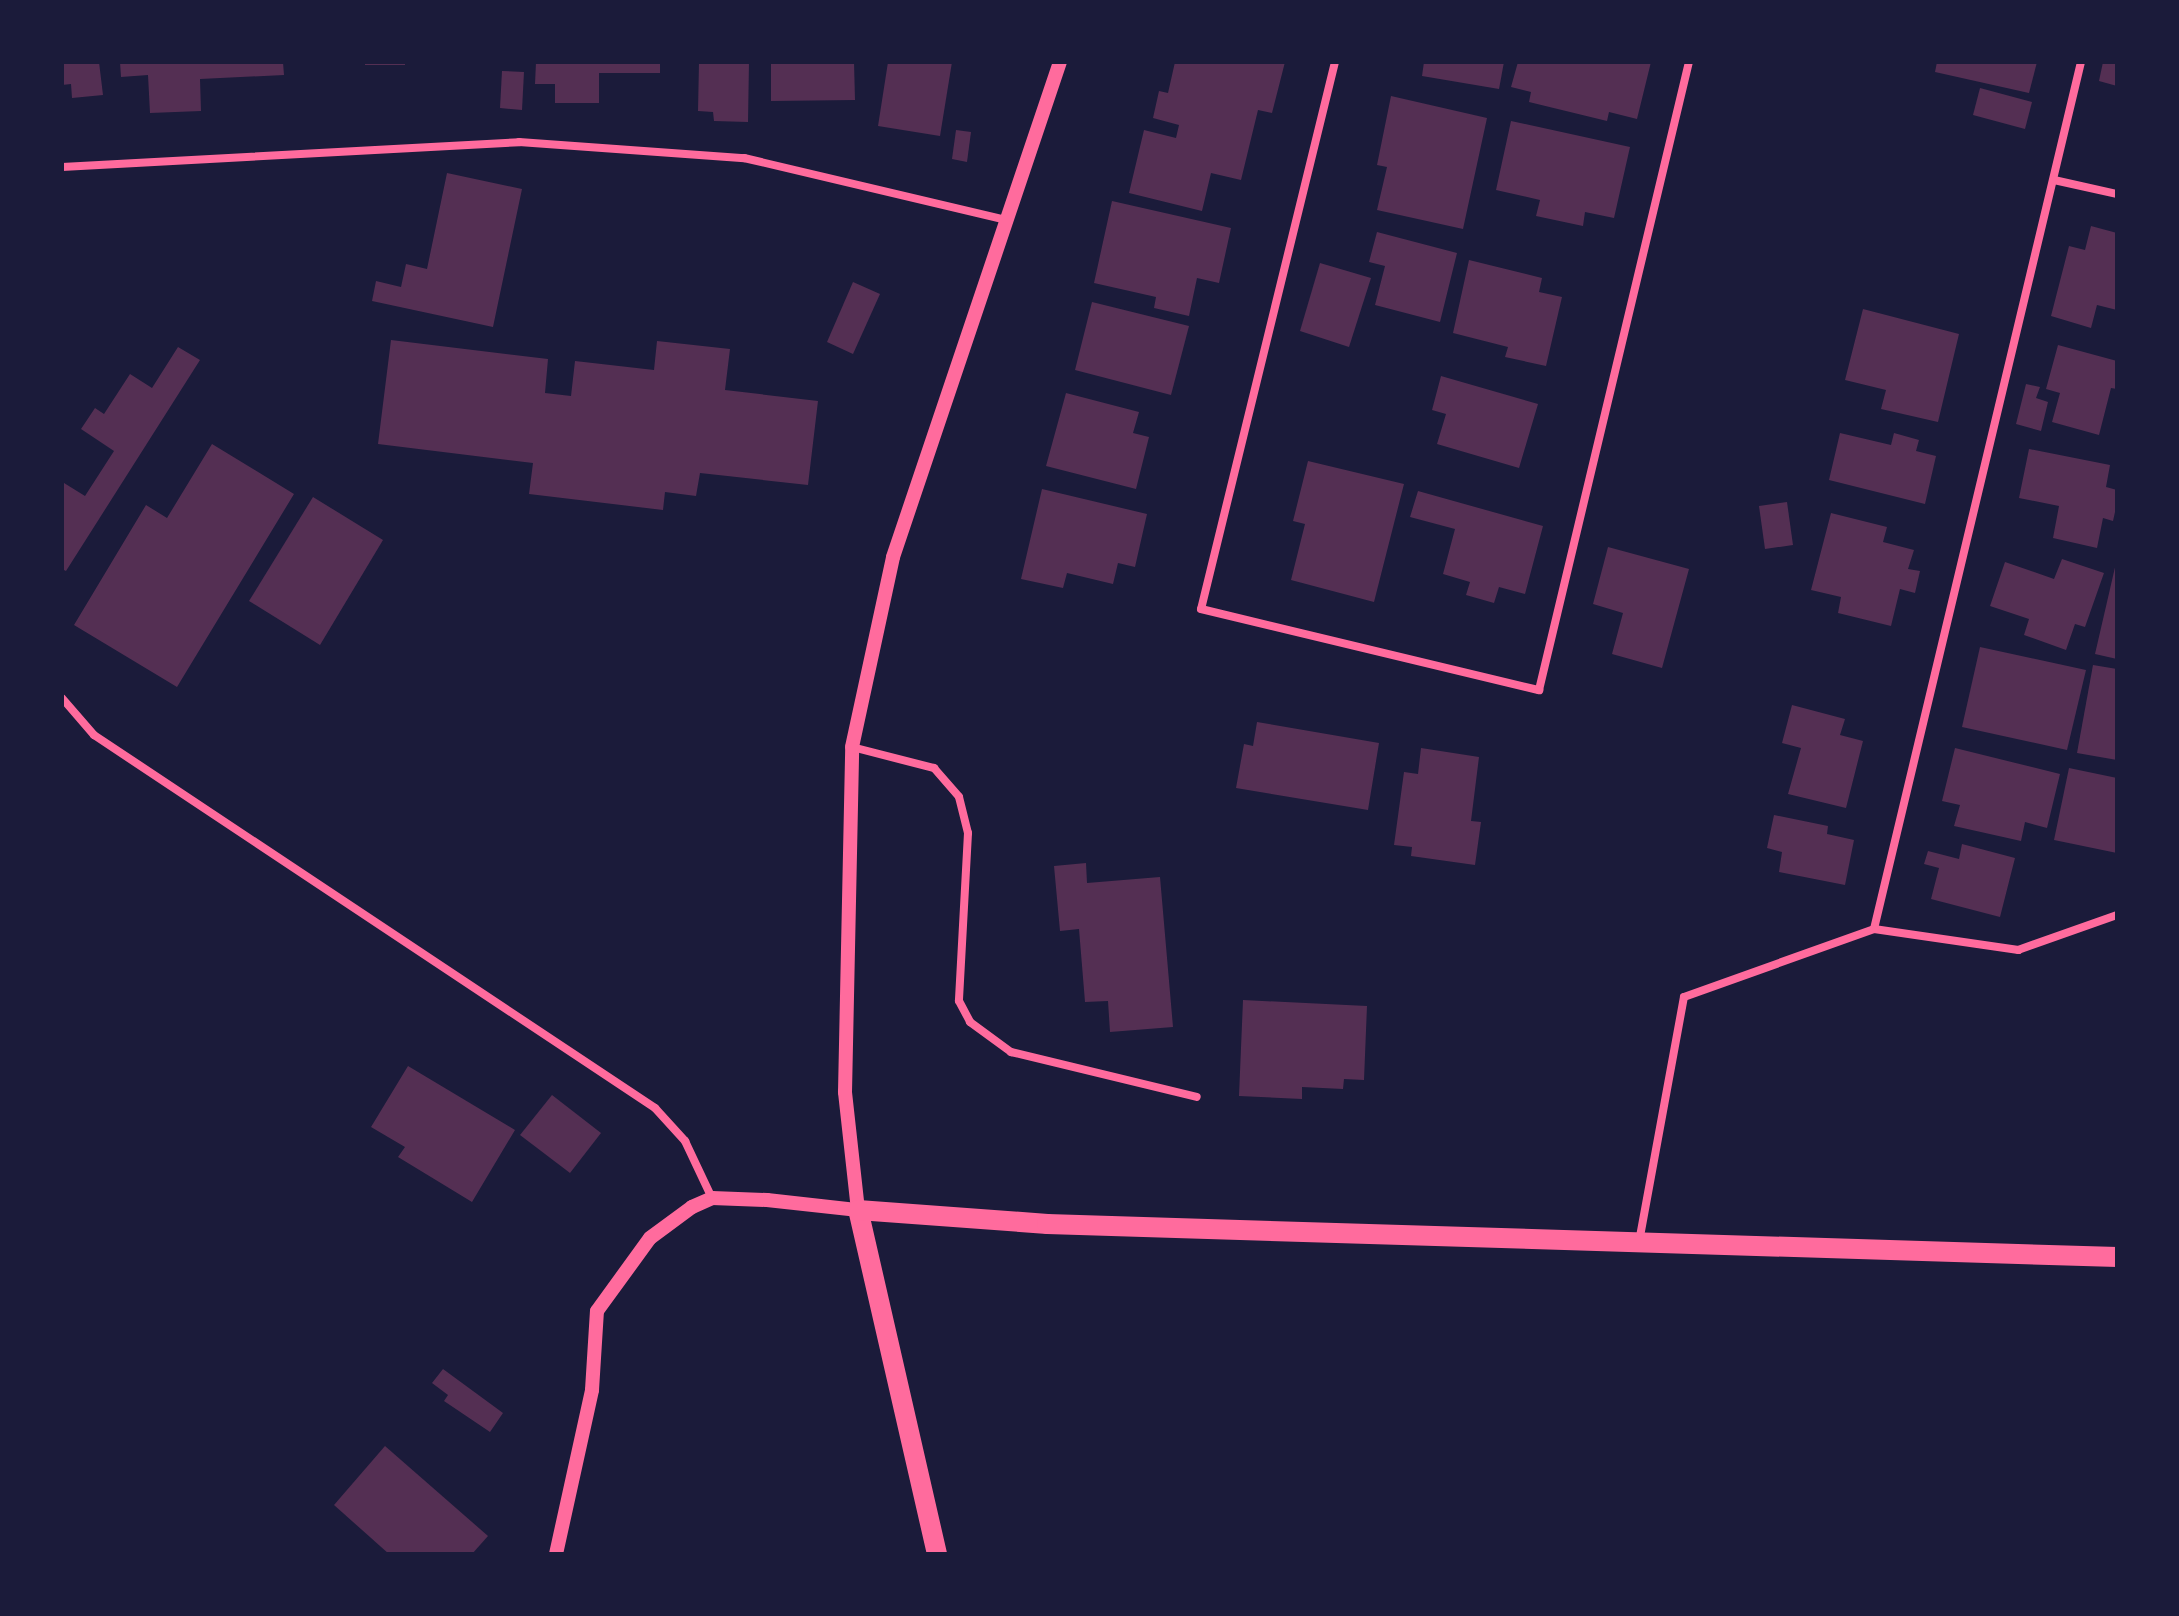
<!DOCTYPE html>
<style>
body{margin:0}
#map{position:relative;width:2179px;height:1616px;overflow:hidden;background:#1b1b3a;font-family:"Golos Text",sans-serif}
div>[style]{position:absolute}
.building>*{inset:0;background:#542f53}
.minor>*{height:8px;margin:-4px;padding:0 4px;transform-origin:4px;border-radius:4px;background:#ff6b9d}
.tertiary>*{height:14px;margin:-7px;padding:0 7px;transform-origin:7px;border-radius:7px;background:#ff6b9d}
.primary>*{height:20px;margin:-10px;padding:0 10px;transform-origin:10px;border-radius:10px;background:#ff6b9d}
span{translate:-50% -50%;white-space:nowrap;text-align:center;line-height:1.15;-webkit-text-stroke:7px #1b1b3a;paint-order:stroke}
.frame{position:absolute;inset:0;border:64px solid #1b1b3a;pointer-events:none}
</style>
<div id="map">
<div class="building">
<div style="clip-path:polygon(62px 62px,99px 62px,103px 95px,72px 98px,71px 84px,62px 85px)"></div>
<div style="clip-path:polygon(120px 62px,283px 62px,284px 75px,200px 79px,201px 111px,150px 113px,148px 75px,121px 77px)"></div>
<div style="clip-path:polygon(365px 62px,405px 62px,405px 65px,365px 65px)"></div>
<div style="clip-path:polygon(536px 62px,660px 62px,660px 73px,599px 73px,599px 103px,555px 103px,555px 84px,535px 84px)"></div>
<div style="clip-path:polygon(699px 62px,749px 62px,748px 122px,714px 121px,713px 112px,698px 111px)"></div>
<div style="clip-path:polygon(771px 62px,854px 62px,855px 100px,771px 101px)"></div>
<div style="clip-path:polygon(888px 62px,952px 62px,940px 136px,878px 126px)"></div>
<div style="clip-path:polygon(1175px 62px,1285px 62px,1272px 113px,1258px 110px,1241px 180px,1211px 173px,1202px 211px,1129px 193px,1144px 130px,1176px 138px,1179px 125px,1153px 118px,1159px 91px,1168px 93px)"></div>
<div style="clip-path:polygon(1424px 62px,1504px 62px,1499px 89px,1422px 76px)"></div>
<div style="clip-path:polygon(1518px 62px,1651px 62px,1637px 119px,1609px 112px,1607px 121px,1529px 102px,1531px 92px,1511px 87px)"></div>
<div style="clip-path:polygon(1937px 62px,2037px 62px,2029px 93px,1935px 72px)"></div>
<div style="clip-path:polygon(2103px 62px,2117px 62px,2117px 86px,2099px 81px)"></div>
<div style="clip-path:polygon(502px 71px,524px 72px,522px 110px,500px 108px)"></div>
<div style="clip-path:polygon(1980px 88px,2032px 102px,2025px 129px,1973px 115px)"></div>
<div style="clip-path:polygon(1391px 96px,1487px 118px,1463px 229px,1377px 210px,1387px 167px,1377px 165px)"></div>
<div style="clip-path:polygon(1511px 121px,1630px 147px,1614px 218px,1585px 212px,1583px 226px,1536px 216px,1540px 200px,1496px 190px)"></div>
<div style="clip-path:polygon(956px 130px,971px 132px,967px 162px,952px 159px)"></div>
<div style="clip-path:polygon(447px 173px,522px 189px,493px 327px,372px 301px,376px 281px,401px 287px,406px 264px,427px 269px)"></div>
<div style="clip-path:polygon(1112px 201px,1231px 228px,1219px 283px,1197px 278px,1189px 316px,1154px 308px,1156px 297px,1094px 283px)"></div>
<div style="clip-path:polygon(2091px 226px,2117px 233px,2117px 310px,2097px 305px,2091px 328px,2051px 316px,2069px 246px,2085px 250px)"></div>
<div style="clip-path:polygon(1377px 232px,1457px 253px,1440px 322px,1375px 305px,1385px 266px,1369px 262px)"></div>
<div style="clip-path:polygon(1469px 260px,1542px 278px,1539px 292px,1562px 297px,1546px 366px,1505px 357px,1508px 347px,1453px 333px)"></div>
<div style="clip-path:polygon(1320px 263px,1371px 278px,1349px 347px,1300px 331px)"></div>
<div style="clip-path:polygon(853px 282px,880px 294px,853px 354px,827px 342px)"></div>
<div style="clip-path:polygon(1092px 302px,1189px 326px,1171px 395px,1075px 370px)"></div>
<div style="clip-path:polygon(1863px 309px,1959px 334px,1938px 422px,1881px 409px,1886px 390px,1845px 380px)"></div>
<div style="clip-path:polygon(391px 340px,548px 359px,545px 393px,571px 396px,575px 361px,654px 370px,657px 341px,730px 349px,725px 390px,818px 401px,808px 485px,700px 473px,696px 496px,665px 492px,663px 510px,529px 494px,533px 463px,378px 444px)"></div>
<div style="clip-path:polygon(2058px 345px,2117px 361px,2117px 389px,2111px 388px,2099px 435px,2052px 422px,2060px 393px,2046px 389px)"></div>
<div style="clip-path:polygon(178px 347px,200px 360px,66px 571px,62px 569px,62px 486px,64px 483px,85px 496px,114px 451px,81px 429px,95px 408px,104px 414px,130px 374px,152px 388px)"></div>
<div style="clip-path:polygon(1441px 376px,1538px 404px,1519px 468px,1437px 444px,1446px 414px,1432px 410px)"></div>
<div style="clip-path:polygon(2026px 384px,2040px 387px,2036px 398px,2048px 402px,2041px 431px,2016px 424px)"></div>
<div style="clip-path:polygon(1066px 393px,1139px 412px,1133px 433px,1149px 437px,1136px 489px,1046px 466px)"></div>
<div style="clip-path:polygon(1840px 433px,1891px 445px,1894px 433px,1919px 440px,1916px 451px,1936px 456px,1925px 504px,1829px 480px)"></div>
<div style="clip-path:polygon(212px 444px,294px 494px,177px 687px,74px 625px,146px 505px,167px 518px)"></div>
<div style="clip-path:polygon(2029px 449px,2110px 465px,2106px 487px,2117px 490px,2117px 503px,2113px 521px,2103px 518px,2097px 548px,2053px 538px,2059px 506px,2019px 498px)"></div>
<div style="clip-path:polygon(1308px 461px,1404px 484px,1374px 602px,1291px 580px,1305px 524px,1293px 521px)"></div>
<div style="clip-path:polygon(1042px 489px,1147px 514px,1135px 567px,1118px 563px,1113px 584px,1067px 573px,1063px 588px,1021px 579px)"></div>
<div style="clip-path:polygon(1418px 491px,1543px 526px,1525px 594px,1499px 587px,1494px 603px,1466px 595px,1470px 582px,1443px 574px,1455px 529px,1410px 517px)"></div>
<div style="clip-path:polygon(313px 497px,383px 540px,320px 645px,249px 601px)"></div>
<div style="clip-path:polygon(1787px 502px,1793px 545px,1765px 549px,1759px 506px)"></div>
<div style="clip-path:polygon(1831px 513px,1887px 527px,1883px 542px,1914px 550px,1908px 569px,1920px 571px,1915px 593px,1900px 589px,1891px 626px,1838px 613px,1841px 597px,1811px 590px)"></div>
<div style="clip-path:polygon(1608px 547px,1689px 569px,1662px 668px,1612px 654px,1623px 613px,1593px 604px)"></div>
<div style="clip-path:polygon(2062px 559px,2104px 573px,2085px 627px,2075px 624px,2066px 650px,2024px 635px,2029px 619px,1990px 606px,2005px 562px,2054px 579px)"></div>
<div style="clip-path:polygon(2116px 563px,2117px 563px,2117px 659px,2095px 654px)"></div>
<div style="clip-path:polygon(1980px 647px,2086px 670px,2067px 750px,1962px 727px)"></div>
<div style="clip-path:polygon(2093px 665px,2117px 669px,2117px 760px,2077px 753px)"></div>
<div style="clip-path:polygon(1792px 705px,1845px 719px,1840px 735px,1863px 741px,1846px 808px,1788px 794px,1801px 748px,1782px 743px)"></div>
<div style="clip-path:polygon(1257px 722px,1379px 743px,1368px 810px,1236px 788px,1244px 744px,1253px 746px)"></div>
<div style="clip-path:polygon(1421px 748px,1479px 757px,1471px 821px,1481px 822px,1475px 865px,1411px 856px,1412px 847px,1394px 845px,1404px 772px,1418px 774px)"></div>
<div style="clip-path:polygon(1955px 748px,2060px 774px,2047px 828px,2025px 822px,2021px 841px,1954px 826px,1960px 805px,1942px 801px)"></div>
<div style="clip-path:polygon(2069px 768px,2117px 778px,2117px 853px,2054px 840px)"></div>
<div style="clip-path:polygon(1774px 815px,1828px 826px,1827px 834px,1854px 840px,1845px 885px,1779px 872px,1782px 852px,1767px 848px)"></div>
<div style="clip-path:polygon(1962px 844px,2015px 858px,2000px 917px,1931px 899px,1939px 868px,1924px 864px,1928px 851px,1959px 859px)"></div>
<div style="clip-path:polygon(1086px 863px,1087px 883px,1160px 877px,1173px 1027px,1110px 1032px,1108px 1001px,1085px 1002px,1079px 929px,1060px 931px,1054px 866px)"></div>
<div style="clip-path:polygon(1243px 1000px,1367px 1006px,1364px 1080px,1344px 1079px,1343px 1089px,1302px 1087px,1302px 1099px,1239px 1096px)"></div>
<div style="clip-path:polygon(408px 1066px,515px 1130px,472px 1202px,398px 1157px,405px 1147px,371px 1127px)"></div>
<div style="clip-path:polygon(552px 1095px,601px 1133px,570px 1173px,520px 1135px)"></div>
<div style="clip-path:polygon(443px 1369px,503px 1413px,490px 1432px,444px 1401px,448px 1395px,432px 1383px)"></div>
<div style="clip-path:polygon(385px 1446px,488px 1536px,472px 1554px,389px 1554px,334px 1505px)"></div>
</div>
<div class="minor">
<div style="left:1335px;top:62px;width:563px;rotate:103.76deg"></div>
<div style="left:1201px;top:609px;width:348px;rotate:13.5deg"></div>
<div style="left:1539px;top:690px;width:646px;rotate:-76.57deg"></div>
<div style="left:2081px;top:62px;width:891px;rotate:103.43deg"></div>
<div style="left:1874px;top:929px;width:146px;rotate:8.3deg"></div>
<div style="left:2018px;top:950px;width:105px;rotate:-19.5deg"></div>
<div style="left:62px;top:167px;width:458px;rotate:-3.1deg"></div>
<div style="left:519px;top:142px;width:226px;rotate:4.1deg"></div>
<div style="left:744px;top:158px;width:269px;rotate:13.3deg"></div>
<div style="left:2054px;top:180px;width:65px;rotate:12.5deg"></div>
<div style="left:62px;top:698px;width:49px;rotate:49.1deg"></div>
<div style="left:94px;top:735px;width:674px;rotate:33.62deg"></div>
<div style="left:655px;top:1108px;width:45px;rotate:47.7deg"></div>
<div style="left:685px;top:1141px;width:63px;rotate:64.7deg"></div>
<div style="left:852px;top:747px;width:85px;rotate:14.4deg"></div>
<div style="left:934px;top:768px;width:38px;rotate:49deg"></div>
<div style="left:959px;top:797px;width:37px;rotate:76deg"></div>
<div style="left:968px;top:833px;width:168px;rotate:93.1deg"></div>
<div style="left:959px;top:1001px;width:24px;rotate:62deg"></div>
<div style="left:970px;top:1022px;width:51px;rotate:36.2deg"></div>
<div style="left:1011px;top:1052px;width:191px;rotate:13.6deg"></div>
<div style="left:1639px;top:1242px;width:249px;rotate:-79.6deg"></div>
<div style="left:1684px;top:997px;width:202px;rotate:-19.7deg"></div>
</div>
<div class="tertiary">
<div style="left:556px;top:1554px;width:168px;rotate:-77.6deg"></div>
<div style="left:592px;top:1390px;width:79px;rotate:-86.4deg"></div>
<div style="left:597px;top:1311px;width:90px;rotate:-54deg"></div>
<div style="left:650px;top:1238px;width:52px;rotate:-36.4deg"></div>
<div style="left:692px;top:1207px;width:22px;rotate:-24deg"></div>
<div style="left:712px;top:1198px;width:55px;rotate:2.1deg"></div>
<div style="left:767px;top:1200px;width:92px;rotate:6.3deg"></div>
<div style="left:858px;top:1210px;width:119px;rotate:-96.3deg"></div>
<div style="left:845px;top:1092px;width:345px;rotate:-88.8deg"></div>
<div style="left:852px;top:747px;width:194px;rotate:-77.8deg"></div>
<div style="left:893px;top:557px;width:522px;rotate:-71.36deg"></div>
</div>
<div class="primary">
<div style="left:937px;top:1554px;width:353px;rotate:-102.9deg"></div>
<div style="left:858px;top:1210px;width:190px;rotate:4.2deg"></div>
<div style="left:1047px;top:1224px;width:1071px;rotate:1.77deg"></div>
</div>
<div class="frame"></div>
</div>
